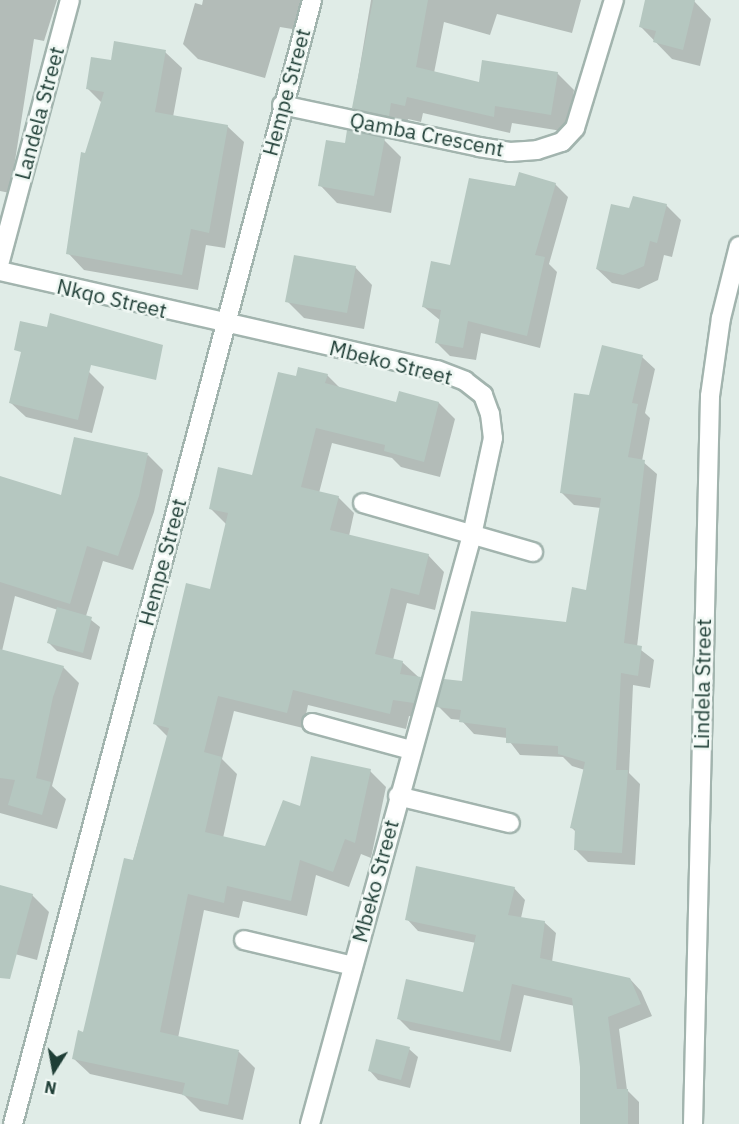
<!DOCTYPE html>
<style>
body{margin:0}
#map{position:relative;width:739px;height:1124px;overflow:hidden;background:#e0ece7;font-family:"IBM Plex Sans",sans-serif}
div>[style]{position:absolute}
.shadow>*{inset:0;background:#0003}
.building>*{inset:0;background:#b5c7c0}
.roads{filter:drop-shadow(2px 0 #a2b4ae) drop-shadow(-2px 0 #a2b4ae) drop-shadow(0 2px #a2b4ae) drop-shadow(0 -2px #a2b4ae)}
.street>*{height:18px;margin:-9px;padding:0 9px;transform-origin:9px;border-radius:9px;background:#fff}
.secondary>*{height:18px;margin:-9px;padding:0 9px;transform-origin:9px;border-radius:9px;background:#fff}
span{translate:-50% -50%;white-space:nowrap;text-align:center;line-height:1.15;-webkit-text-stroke:5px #f0f8f4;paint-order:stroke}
.street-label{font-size:21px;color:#1f3e36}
.north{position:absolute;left:24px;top:1040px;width:60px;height:60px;-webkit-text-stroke:4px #f0f8f4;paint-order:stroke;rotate:191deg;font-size:16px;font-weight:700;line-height:24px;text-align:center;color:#1f3e36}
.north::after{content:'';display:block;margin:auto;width:21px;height:27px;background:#1f3e36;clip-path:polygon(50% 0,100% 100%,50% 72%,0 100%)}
</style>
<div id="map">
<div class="shadow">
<div style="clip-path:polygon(0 0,57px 0,44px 41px,34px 39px,10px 193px,0 191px)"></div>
<div style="clip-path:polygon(203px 0,304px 0,298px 30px,280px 27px,265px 78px,198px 59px,183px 44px,195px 3px,202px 5px)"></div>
<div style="clip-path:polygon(371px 0,581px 0,572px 33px,497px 14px,490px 35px,444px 22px,434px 73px,480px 83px,557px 73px,574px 90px,568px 132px,512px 123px,510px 133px,423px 113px,421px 122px,408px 119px,406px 132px,370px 125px,353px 108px)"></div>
<div style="clip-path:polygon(647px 0,694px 1px,711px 19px,700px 66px,672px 59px,641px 27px)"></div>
<div style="clip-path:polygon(165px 52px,182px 68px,173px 117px,227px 126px,244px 142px,225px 248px,206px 245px,198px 290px,84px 270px,68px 253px,86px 154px,102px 103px,87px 88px,112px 62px)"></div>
<div style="clip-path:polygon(384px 140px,401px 157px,391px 213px,337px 203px,320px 185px,346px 145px)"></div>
<div style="clip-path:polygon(555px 184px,568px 197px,549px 264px,557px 272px,540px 348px,481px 333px,476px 360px,450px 356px,436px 342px,441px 321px,424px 307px,451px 267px,516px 188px)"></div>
<div style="clip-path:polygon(666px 205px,681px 220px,672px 257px,664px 255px,658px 280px,639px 289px,612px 283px,597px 269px,630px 210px)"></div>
<div style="clip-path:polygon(355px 267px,372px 285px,364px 329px,304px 318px,287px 301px)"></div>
<div style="clip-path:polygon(642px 357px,655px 369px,645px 413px,650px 418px,642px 461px,657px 474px,637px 647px,654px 660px,650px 688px,633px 685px,629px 773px,640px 784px,635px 865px,588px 862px,575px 849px,576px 832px,572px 828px,585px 770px,572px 766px,563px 757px,520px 755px,507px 738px,474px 734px,461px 720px,451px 719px,438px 706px,464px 683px,567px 624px,587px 591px,601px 508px,574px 505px,561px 492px,590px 397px)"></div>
<div style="clip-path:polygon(89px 372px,104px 387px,92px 433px,26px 417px,11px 403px)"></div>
<div style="clip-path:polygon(327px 375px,341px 389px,397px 404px,439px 403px,455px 419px,440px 477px,401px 467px,392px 458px,332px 443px,319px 493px,338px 497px,354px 513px,349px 536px,428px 555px,444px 572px,435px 610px,407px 603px,393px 660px,402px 662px,437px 694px,430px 719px,409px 716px,406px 729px,308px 705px,303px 728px,234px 711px,222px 759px,237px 774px,223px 838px,266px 848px,301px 808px,370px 771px,386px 787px,371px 858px,361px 854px,349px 887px,316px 875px,307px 916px,243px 901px,239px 918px,204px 910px,178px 1038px,239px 1052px,255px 1068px,243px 1120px,200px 1111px,184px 1095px,90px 1074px,73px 1058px,84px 1033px,168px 737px,155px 724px,212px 591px,227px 525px,210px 508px,253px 477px,297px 378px)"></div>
<div style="clip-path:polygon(148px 455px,163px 470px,154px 512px,133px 570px,103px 561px,86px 616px,100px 627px,91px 660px,57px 651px,49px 643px,58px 610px,15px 596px,2px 651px,63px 667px,79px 683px,52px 786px,66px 799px,57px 829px,0 813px,0 478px,62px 496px)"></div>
<div style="clip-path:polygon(0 887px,32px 895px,49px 912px,37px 960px,0 950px)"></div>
<div style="clip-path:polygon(514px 888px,525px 900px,521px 918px,544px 922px,556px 933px,552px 962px,630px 979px,641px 991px,652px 1016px,619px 1029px,627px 1090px,639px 1102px,639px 1124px,582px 1124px,582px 1067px,575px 1006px,524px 995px,511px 1052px,410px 1030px,399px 1019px,464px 994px,476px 943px,418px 931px,407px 919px)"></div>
<div style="clip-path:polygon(409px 1049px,418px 1057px,410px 1088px,378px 1080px,370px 1071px)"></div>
</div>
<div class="building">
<div style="clip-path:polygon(373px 0,428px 0,416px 67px,479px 82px,482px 60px,558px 72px,551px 115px,495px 106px,494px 117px,407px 97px,405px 106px,391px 103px,389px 116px,352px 108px)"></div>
<div style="clip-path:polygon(645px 0,695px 0,683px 50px,653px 42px,656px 31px,639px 27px)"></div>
<div style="clip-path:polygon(114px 41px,166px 50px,155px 112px,228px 125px,209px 233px,191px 229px,182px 275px,66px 254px,81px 152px,85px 153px,104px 92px,86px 89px,91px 57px,111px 60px)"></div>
<div style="clip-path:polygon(347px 130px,385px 138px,374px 196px,318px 186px,326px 140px,345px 143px)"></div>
<div style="clip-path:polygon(519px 172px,556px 183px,535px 255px,545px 257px,527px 336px,468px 321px,463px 348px,435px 343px,441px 310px,422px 307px,431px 261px,450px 265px,469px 178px,515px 186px)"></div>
<div style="clip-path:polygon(633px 196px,667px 204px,657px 243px,650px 241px,644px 266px,623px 275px,596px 269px,611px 204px,629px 208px)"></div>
<div style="clip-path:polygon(294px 255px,356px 266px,347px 313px,285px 302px)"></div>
<div style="clip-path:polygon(50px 313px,163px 345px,156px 380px,91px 365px,78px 420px,9px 403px,21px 352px,14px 350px,20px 321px,47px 327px)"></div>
<div style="clip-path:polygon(602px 345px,643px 355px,632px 403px,638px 404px,628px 457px,645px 460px,624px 643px,642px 646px,638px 676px,621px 673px,616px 770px,628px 770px,622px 853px,574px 850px,575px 829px,570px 828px,585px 762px,558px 754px,558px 746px,506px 743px,506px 728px,459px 722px,461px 710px,436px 707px,444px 679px,462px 681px,471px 611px,566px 622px,572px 587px,586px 590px,601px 498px,560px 493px,574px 393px,589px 395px)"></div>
<div style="clip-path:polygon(298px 367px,328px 374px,325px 383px,396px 402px,399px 391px,439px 402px,424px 462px,384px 451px,385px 445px,316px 428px,301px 487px,339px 496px,330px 530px,429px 554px,419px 595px,391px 588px,375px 654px,403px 661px,400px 674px,421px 677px,414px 703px,393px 700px,390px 714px,293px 690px,287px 713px,218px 696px,204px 752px,222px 757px,205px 832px,265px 846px,283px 800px,300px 806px,311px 756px,371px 769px,355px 843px,345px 839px,333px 872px,300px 860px,291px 901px,227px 886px,224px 903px,188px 894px,160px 1032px,239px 1050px,228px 1105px,182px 1095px,185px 1083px,72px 1059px,78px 1030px,83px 1032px,124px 858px,133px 860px,169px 728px,153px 724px,186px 583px,210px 589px,228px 513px,209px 509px,218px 467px,252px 475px,278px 372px,296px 376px)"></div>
<div style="clip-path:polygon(74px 437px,148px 453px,139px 496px,118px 556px,87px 546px,70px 604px,0 582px,0 476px,61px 495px)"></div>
<div style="clip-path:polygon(57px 607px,92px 617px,83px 653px,47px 643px)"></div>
<div style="clip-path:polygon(0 649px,64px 666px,53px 697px,36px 778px,51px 782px,42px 815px,8px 805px,15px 780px,0 778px)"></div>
<div style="clip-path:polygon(416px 866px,515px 887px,508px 915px,545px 921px,540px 958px,630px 978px,641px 1004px,608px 1017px,617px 1089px,628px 1089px,628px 1124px,580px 1124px,580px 1067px,572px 998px,512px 984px,500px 1041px,397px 1019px,406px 979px,463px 992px,476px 935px,405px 920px)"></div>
<div style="clip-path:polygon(0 885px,33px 894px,10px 979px,0 978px)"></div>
<div style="clip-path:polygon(376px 1039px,410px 1047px,401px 1080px,368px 1071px)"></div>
</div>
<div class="roads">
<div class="street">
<div style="left:282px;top:105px;width:201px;rotate:12deg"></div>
<div style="left:479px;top:147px;width:31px;rotate:9deg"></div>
<div style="left:510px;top:152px;width:27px;rotate:-4deg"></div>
<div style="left:537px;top:150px;width:26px;rotate:-18deg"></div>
<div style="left:562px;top:142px;width:19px;rotate:-47deg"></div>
<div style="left:575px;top:128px;width:134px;rotate:-73.1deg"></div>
<div style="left:0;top:261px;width:270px;rotate:-75deg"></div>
<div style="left:0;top:271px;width:448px;rotate:12.8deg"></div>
<div style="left:437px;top:370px;width:30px;rotate:21deg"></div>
<div style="left:465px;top:381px;width:23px;rotate:38deg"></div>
<div style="left:483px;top:395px;width:20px;rotate:70deg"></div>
<div style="left:490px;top:414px;width:24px;rotate:83deg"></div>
<div style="left:493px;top:438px;width:99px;rotate:102.2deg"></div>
<div style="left:472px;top:535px;width:611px;rotate:105.38deg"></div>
<div style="left:363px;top:503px;width:177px;rotate:16.1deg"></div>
<div style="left:312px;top:723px;width:103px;rotate:15.3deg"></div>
<div style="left:398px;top:796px;width:115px;rotate:13.6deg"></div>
<div style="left:244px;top:940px;width:112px;rotate:13.4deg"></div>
<div style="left:13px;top:1124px;width:1163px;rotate:-75.1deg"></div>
</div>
<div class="secondary">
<div style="left:693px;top:1124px;width:728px;rotate:-88.66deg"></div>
<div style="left:710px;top:396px;width:79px;rotate:-82deg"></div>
<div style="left:721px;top:318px;width:74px;rotate:-76deg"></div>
</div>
</div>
<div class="street-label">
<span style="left:286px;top:92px;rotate:-75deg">Hempe Street</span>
<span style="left:39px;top:113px;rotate:-75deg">Landela Street</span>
<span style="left:427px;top:134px;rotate:11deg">Qamba Crescent</span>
<span style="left:112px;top:298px;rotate:13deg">Nkqo Street</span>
<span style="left:391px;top:362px;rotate:14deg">Mbeko Street</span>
<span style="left:162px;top:562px;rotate:-75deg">Hempe Street</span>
<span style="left:702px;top:684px;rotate:-89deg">Lindela Street</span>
<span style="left:375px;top:881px;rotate:-75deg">Mbeko Street</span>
</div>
<div class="north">N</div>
</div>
